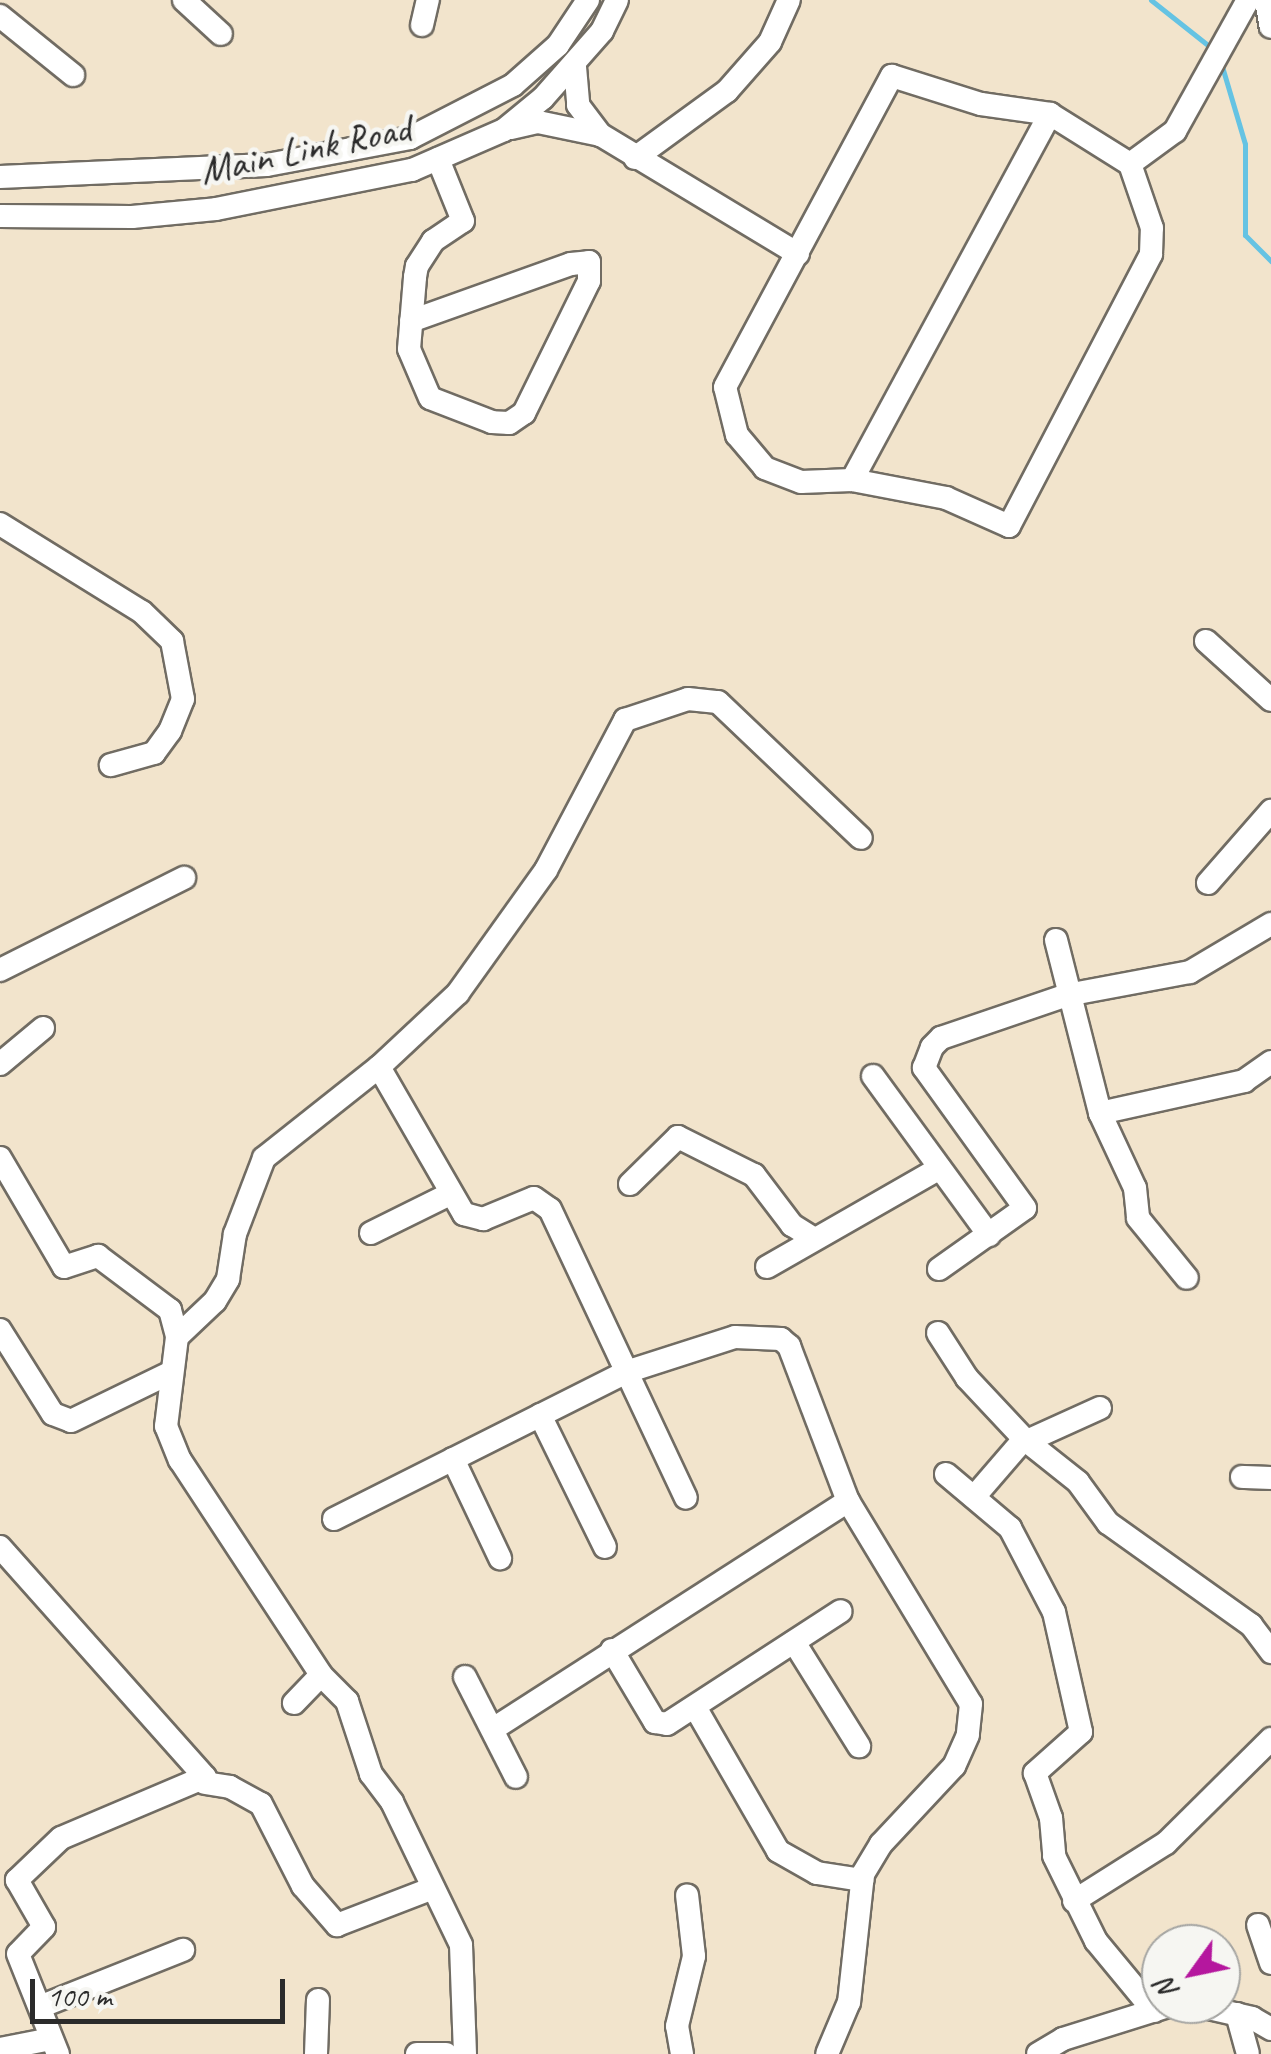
<!DOCTYPE html>
<style>
body{margin:0}
#map{position:relative;width:1271px;height:2054px;overflow:hidden;background:#f2e4cc;font-family:Caveat,sans-serif}
div>[style]{position:absolute}
.stream>*{height:5px;margin:-2.5px;padding:0 2.5px;transform-origin:2.5px;border-radius:2.5px;background:#65c3e3}
.roads{filter:drop-shadow(2px 0 #716c63) drop-shadow(-2px 0 #716c63) drop-shadow(0 2px #716c63) drop-shadow(0 -2px #716c63)}
.minor>*{height:22px;margin:-11px;padding:0 11px;transform-origin:11px;border-radius:11px;background:#fff}
span{translate:-50% -50%;white-space:nowrap;text-align:center;line-height:1.15;-webkit-text-stroke:9px #f6f6f2;paint-order:stroke}
.street-label{font-size:40px;color:#2b2b2b}
.north{position:absolute;left:1141px;top:1924px;width:100px;height:100px;box-sizing:border-box;background:#f6f6f2;border:2px solid #a5a5a2;border-radius:50%;rotate:237deg;font-size:28px;font-weight:700;line-height:40px;text-align:center;color:#2b2b2b}
.north::after{content:'';display:block;margin:auto;width:35px;height:45px;background:#b5179e;clip-path:polygon(50% 0,100% 100%,50% 72%,0 100%)}
.scale{position:absolute;left:30px;top:1979px;width:255px;height:45px;box-sizing:border-box;border:5px solid #2b2b2b;border-top:0;padding-left:12px;font-size:30px;line-height:35px;white-space:nowrap;color:#2b2b2b;-webkit-text-stroke:8px #f6f6f2;paint-order:stroke}
</style>
<div id="map">
<div class="stream">
<div style="left:1151px;top:0;width:80px;rotate:38.4deg"></div>
<div style="left:1221px;top:63px;width:84px;rotate:73.5deg"></div>
<div style="left:1245px;top:144px;width:91px;rotate:90deg"></div>
<div style="left:1245px;top:235px;width:37px;rotate:45deg"></div>
</div>
<div class="roads">
<div class="minor">
<div style="left:184px;top:0;width:50px;rotate:42.6deg"></div>
<div style="left:1266px;top:0;width:27px;rotate:80deg"></div>
<div style="left:0;top:16px;width:94px;rotate:38.9deg"></div>
<div style="left:422px;top:25px;width:26px;rotate:-77deg"></div>
<div style="left:575px;top:67px;width:38px;rotate:85deg"></div>
<div style="left:578px;top:105px;width:38px;rotate:53deg"></div>
<div style="left:601px;top:135px;width:230px;rotate:31.1deg"></div>
<div style="left:1050px;top:114px;width:416px;rotate:118.4deg"></div>
<div style="left:852px;top:480px;width:51px;rotate:177.8deg"></div>
<div style="left:801px;top:482px;width:39px;rotate:-159deg"></div>
<div style="left:765px;top:468px;width:43px;rotate:-130.3deg"></div>
<div style="left:737px;top:435px;width:49px;rotate:-104deg"></div>
<div style="left:725px;top:387px;width:353px;rotate:-61.8deg"></div>
<div style="left:892px;top:76px;width:93px;rotate:17.5deg"></div>
<div style="left:981px;top:104px;width:70px;rotate:8.2deg"></div>
<div style="left:1050px;top:114px;width:94px;rotate:32deg"></div>
<div style="left:1130px;top:164px;width:56px;rotate:-36.3deg"></div>
<div style="left:1175px;top:131px;width:150px;rotate:-60.9deg"></div>
<div style="left:511px;top:128px;width:28px;rotate:-13deg"></div>
<div style="left:538px;top:122px;width:64px;rotate:11.7deg"></div>
<div style="left:635px;top:158px;width:114px;rotate:-36.1deg"></div>
<div style="left:727px;top:91px;width:65px;rotate:-48.7deg"></div>
<div style="left:770px;top:42px;width:46px;rotate:-65.7deg"></div>
<div style="left:0;top:177px;width:267px;rotate:-2.6deg"></div>
<div style="left:267px;top:165px;width:146px;rotate:-10.7deg"></div>
<div style="left:410px;top:138px;width:116px;rotate:-27.2deg"></div>
<div style="left:513px;top:85px;width:60px;rotate:-41.6deg"></div>
<div style="left:558px;top:45px;width:54px;rotate:-56.3deg"></div>
<div style="left:0;top:216px;width:132px;rotate:0.4deg"></div>
<div style="left:132px;top:217px;width:84px;rotate:-5.4deg"></div>
<div style="left:216px;top:209px;width:200px;rotate:-11.3deg"></div>
<div style="left:412px;top:170px;width:100px;rotate:-23.5deg"></div>
<div style="left:504px;top:130px;width:50px;rotate:-39.4deg"></div>
<div style="left:543px;top:98px;width:89px;rotate:-48.6deg"></div>
<div style="left:602px;top:31px;width:34px;rotate:-64deg"></div>
<div style="left:411px;top:321px;width:170px;rotate:-19.6deg"></div>
<div style="left:571px;top:264px;width:18px;rotate:-6deg"></div>
<div style="left:589px;top:262px;width:19px;rotate:90deg"></div>
<div style="left:589px;top:281px;width:147px;rotate:116.2deg"></div>
<div style="left:524px;top:413px;width:18px;rotate:146deg"></div>
<div style="left:509px;top:423px;width:17px;rotate:-177deg"></div>
<div style="left:492px;top:422px;width:66px;rotate:-158.8deg"></div>
<div style="left:430px;top:398px;width:53px;rotate:-113.2deg"></div>
<div style="left:409px;top:349px;width:72px;rotate:-85.2deg"></div>
<div style="left:415px;top:277px;width:11px;rotate:-80deg"></div>
<div style="left:417px;top:266px;width:30px;rotate:-57deg"></div>
<div style="left:433px;top:241px;width:36px;rotate:-34deg"></div>
<div style="left:463px;top:221px;width:67px;rotate:-112deg"></div>
<div style="left:852px;top:480px;width:96px;rotate:10.8deg"></div>
<div style="left:946px;top:498px;width:69px;rotate:24deg"></div>
<div style="left:1009px;top:526px;width:307px;rotate:-62.4deg"></div>
<div style="left:1151px;top:254px;width:26px;rotate:-88deg"></div>
<div style="left:1152px;top:228px;width:68px;rotate:-109deg"></div>
<div style="left:0;top:524px;width:167px;rotate:31.8deg"></div>
<div style="left:142px;top:612px;width:42px;rotate:44deg"></div>
<div style="left:172px;top:641px;width:59px;rotate:79.3deg"></div>
<div style="left:183px;top:699px;width:35px;rotate:112deg"></div>
<div style="left:170px;top:731px;width:27px;rotate:126deg"></div>
<div style="left:154px;top:753px;width:45px;rotate:164.4deg"></div>
<div style="left:1206px;top:641px;width:88px;rotate:42.2deg"></div>
<div style="left:1208px;top:883px;width:96px;rotate:-48.8deg"></div>
<div style="left:1056px;top:940px;width:179px;rotate:75.7deg"></div>
<div style="left:1100px;top:1113px;width:83px;rotate:65deg"></div>
<div style="left:1135px;top:1188px;width:30px;rotate:84deg"></div>
<div style="left:1138px;top:1218px;width:77px;rotate:50.8deg"></div>
<div style="left:0;top:970px;width:206px;rotate:-26.6deg"></div>
<div style="left:0;top:1064px;width:56px;rotate:-39.9deg"></div>
<div style="left:379px;top:1067px;width:170px;rotate:60deg"></div>
<div style="left:464px;top:1214px;width:20px;rotate:15deg"></div>
<div style="left:483px;top:1219px;width:55px;rotate:-22.4deg"></div>
<div style="left:534px;top:1198px;width:19px;rotate:35deg"></div>
<div style="left:550px;top:1209px;width:319px;rotate:64.8deg"></div>
<div style="left:873px;top:1076px;width:197px;rotate:53.9deg"></div>
<div style="left:1100px;top:1113px;width:148px;rotate:-12.5deg"></div>
<div style="left:1244px;top:1081px;width:33px;rotate:-35deg"></div>
<div style="left:0;top:1158px;width:126px;rotate:59.6deg"></div>
<div style="left:64px;top:1267px;width:36px;rotate:-18deg"></div>
<div style="left:98px;top:1256px;width:90px;rotate:36.9deg"></div>
<div style="left:170px;top:1310px;width:28px;rotate:75deg"></div>
<div style="left:177px;top:1337px;width:90px;rotate:97deg"></div>
<div style="left:166px;top:1426px;width:37px;rotate:68deg"></div>
<div style="left:180px;top:1460px;width:257px;rotate:56.7deg"></div>
<div style="left:321px;top:1675px;width:39px;rotate:134deg"></div>
<div style="left:630px;top:1184px;width:67px;rotate:-44.4deg"></div>
<div style="left:678px;top:1137px;width:85px;rotate:26.6deg"></div>
<div style="left:754px;top:1175px;width:63px;rotate:52.8deg"></div>
<div style="left:792px;top:1225px;width:25px;rotate:32deg"></div>
<div style="left:371px;top:1233px;width:86px;rotate:-26.3deg"></div>
<div style="left:767px;top:1267px;width:199px;rotate:-29.8deg"></div>
<div style="left:939px;top:1269px;width:105px;rotate:-35.3deg"></div>
<div style="left:1025px;top:1208px;width:173px;rotate:-125.8deg"></div>
<div style="left:924px;top:1068px;width:22px;rotate:-69deg"></div>
<div style="left:932px;top:1047px;width:13px;rotate:-45deg"></div>
<div style="left:941px;top:1038px;width:133px;rotate:-18.8deg"></div>
<div style="left:1067px;top:995px;width:125px;rotate:-10.6deg"></div>
<div style="left:1190px;top:972px;width:94px;rotate:-30.7deg"></div>
<div style="left:0;top:1330px;width:99px;rotate:57.8deg"></div>
<div style="left:53px;top:1414px;width:19px;rotate:21deg"></div>
<div style="left:71px;top:1421px;width:110px;rotate:-25.9deg"></div>
<div style="left:938px;top:1333px;width:54px;rotate:57.2deg"></div>
<div style="left:967px;top:1378px;width:83px;rotate:46.9deg"></div>
<div style="left:1024px;top:1439px;width:69px;rotate:38.5deg"></div>
<div style="left:1078px;top:1482px;width:51px;rotate:53.8deg"></div>
<div style="left:1108px;top:1523px;width:176px;rotate:35.5deg"></div>
<div style="left:1251px;top:1625px;width:34px;rotate:53deg"></div>
<div style="left:177px;top:1337px;width:52px;rotate:-43.5deg"></div>
<div style="left:215px;top:1301px;width:26px;rotate:-59deg"></div>
<div style="left:228px;top:1279px;width:46px;rotate:-81.2deg"></div>
<div style="left:235px;top:1234px;width:81px;rotate:-69.1deg"></div>
<div style="left:264px;top:1158px;width:147px;rotate:-38.4deg"></div>
<div style="left:379px;top:1067px;width:108px;rotate:-43.1deg"></div>
<div style="left:458px;top:993px;width:151px;rotate:-54.4deg"></div>
<div style="left:546px;top:870px;width:170px;rotate:-62.2deg"></div>
<div style="left:625px;top:720px;width:66px;rotate:-18.4deg"></div>
<div style="left:688px;top:699px;width:30px;rotate:6deg"></div>
<div style="left:718px;top:702px;width:197px;rotate:43.6deg"></div>
<div style="left:540px;top:1415px;width:147px;rotate:63.8deg"></div>
<div style="left:1027px;top:1441px;width:80px;rotate:-24.3deg"></div>
<div style="left:453px;top:1459px;width:110px;rotate:64.6deg"></div>
<div style="left:946px;top:1474px;width:84px;rotate:40.2deg"></div>
<div style="left:1010px;top:1528px;width:95px;rotate:62.4deg"></div>
<div style="left:1054px;top:1612px;width:123px;rotate:77.3deg"></div>
<div style="left:1081px;top:1732px;width:62px;rotate:138.3deg"></div>
<div style="left:1035px;top:1773px;width:48px;rotate:70.4deg"></div>
<div style="left:1051px;top:1818px;width:38px;rotate:85deg"></div>
<div style="left:1054px;top:1856px;width:95px;rotate:63.7deg"></div>
<div style="left:1096px;top:1941px;width:91px;rotate:50.4deg"></div>
<div style="left:1242px;top:1477px;width:29px;rotate:2deg"></div>
<div style="left:974px;top:1497px;width:77px;rotate:-49.2deg"></div>
<div style="left:334px;top:1519px;width:327px;rotate:-26.7deg"></div>
<div style="left:626px;top:1372px;width:114px;rotate:-17.8deg"></div>
<div style="left:735px;top:1337px;width:46px;rotate:2.5deg"></div>
<div style="left:781px;top:1339px;width:11px;rotate:41deg"></div>
<div style="left:789px;top:1346px;width:166px;rotate:69.2deg"></div>
<div style="left:848px;top:1501px;width:237px;rotate:58.8deg"></div>
<div style="left:971px;top:1704px;width:31px;rotate:96deg"></div>
<div style="left:968px;top:1735px;width:34px;rotate:114deg"></div>
<div style="left:954px;top:1766px;width:107px;rotate:133.1deg"></div>
<div style="left:881px;top:1844px;width:35px;rotate:121deg"></div>
<div style="left:863px;top:1874px;width:129px;rotate:96.2deg"></div>
<div style="left:849px;top:2002px;width:56px;rotate:112.9deg"></div>
<div style="left:0;top:1547px;width:308px;rotate:48.3deg"></div>
<div style="left:205px;top:1777px;width:156px;rotate:157deg"></div>
<div style="left:61px;top:1838px;width:61px;rotate:136.3deg"></div>
<div style="left:17px;top:1880px;width:54px;rotate:60.1deg"></div>
<div style="left:44px;top:1927px;width:37px;rotate:134deg"></div>
<div style="left:18px;top:1954px;width:108px;rotate:68.2deg"></div>
<div style="left:794px;top:1642px;width:123px;rotate:58deg"></div>
<div style="left:612px;top:1650px;width:84px;rotate:59.2deg"></div>
<div style="left:655px;top:1722px;width:12px;rotate:9deg"></div>
<div style="left:667px;top:1724px;width:207px;rotate:-33deg"></div>
<div style="left:321px;top:1675px;width:37px;rotate:45deg"></div>
<div style="left:347px;top:1701px;width:77px;rotate:71.8deg"></div>
<div style="left:371px;top:1774px;width:35px;rotate:53deg"></div>
<div style="left:392px;top:1802px;width:159px;rotate:64.2deg"></div>
<div style="left:461px;top:1945px;width:109px;rotate:87.9deg"></div>
<div style="left:465px;top:1677px;width:112px;rotate:63deg"></div>
<div style="left:695px;top:1707px;width:166px;rotate:60deg"></div>
<div style="left:778px;top:1851px;width:45px;rotate:29.4deg"></div>
<div style="left:817px;top:1873px;width:46px;rotate:8.8deg"></div>
<div style="left:493px;top:1729px;width:422px;rotate:-32.7deg"></div>
<div style="left:205px;top:1783px;width:25px;rotate:9deg"></div>
<div style="left:230px;top:1787px;width:35px;rotate:29deg"></div>
<div style="left:261px;top:1804px;width:92px;rotate:62.9deg"></div>
<div style="left:303px;top:1886px;width:52px;rotate:48.9deg"></div>
<div style="left:337px;top:1925px;width:103px;rotate:-21.1deg"></div>
<div style="left:1074px;top:1901px;width:109px;rotate:-32.2deg"></div>
<div style="left:1166px;top:1843px;width:148px;rotate:-44.7deg"></div>
<div style="left:1258px;top:1925px;width:40px;rotate:71.1deg"></div>
<div style="left:1191px;top:2004px;width:63px;rotate:12.9deg"></div>
<div style="left:1252px;top:2018px;width:22px;rotate:30deg"></div>
<div style="left:42px;top:2006px;width:152px;rotate:-21.7deg"></div>
<div style="left:1237px;top:2014px;width:41px;rotate:74.6deg"></div>
<div style="left:0;top:2049px;width:52px;rotate:-11.1deg"></div>
<div style="left:316px;top:2054px;width:54px;rotate:-87.9deg"></div>
<div style="left:417px;top:2054px;width:29px"></div>
<div style="left:682px;top:2054px;width:28px;rotate:-100deg"></div>
<div style="left:677px;top:2026px;width:72px;rotate:-76.3deg"></div>
<div style="left:694px;top:1956px;width:61px;rotate:-96.5deg"></div>
<div style="left:1038px;top:2054px;width:29px;rotate:-31deg"></div>
<div style="left:1063px;top:2039px;width:117px;rotate:-17.4deg"></div>
</div>
</div>
<div class="street-label">
<span style="left:305px;top:149px;rotate:-12deg">Main Link Road</span>
</div>
<div class="north">N</div>
<div class="scale">100 m</div>
</div>
